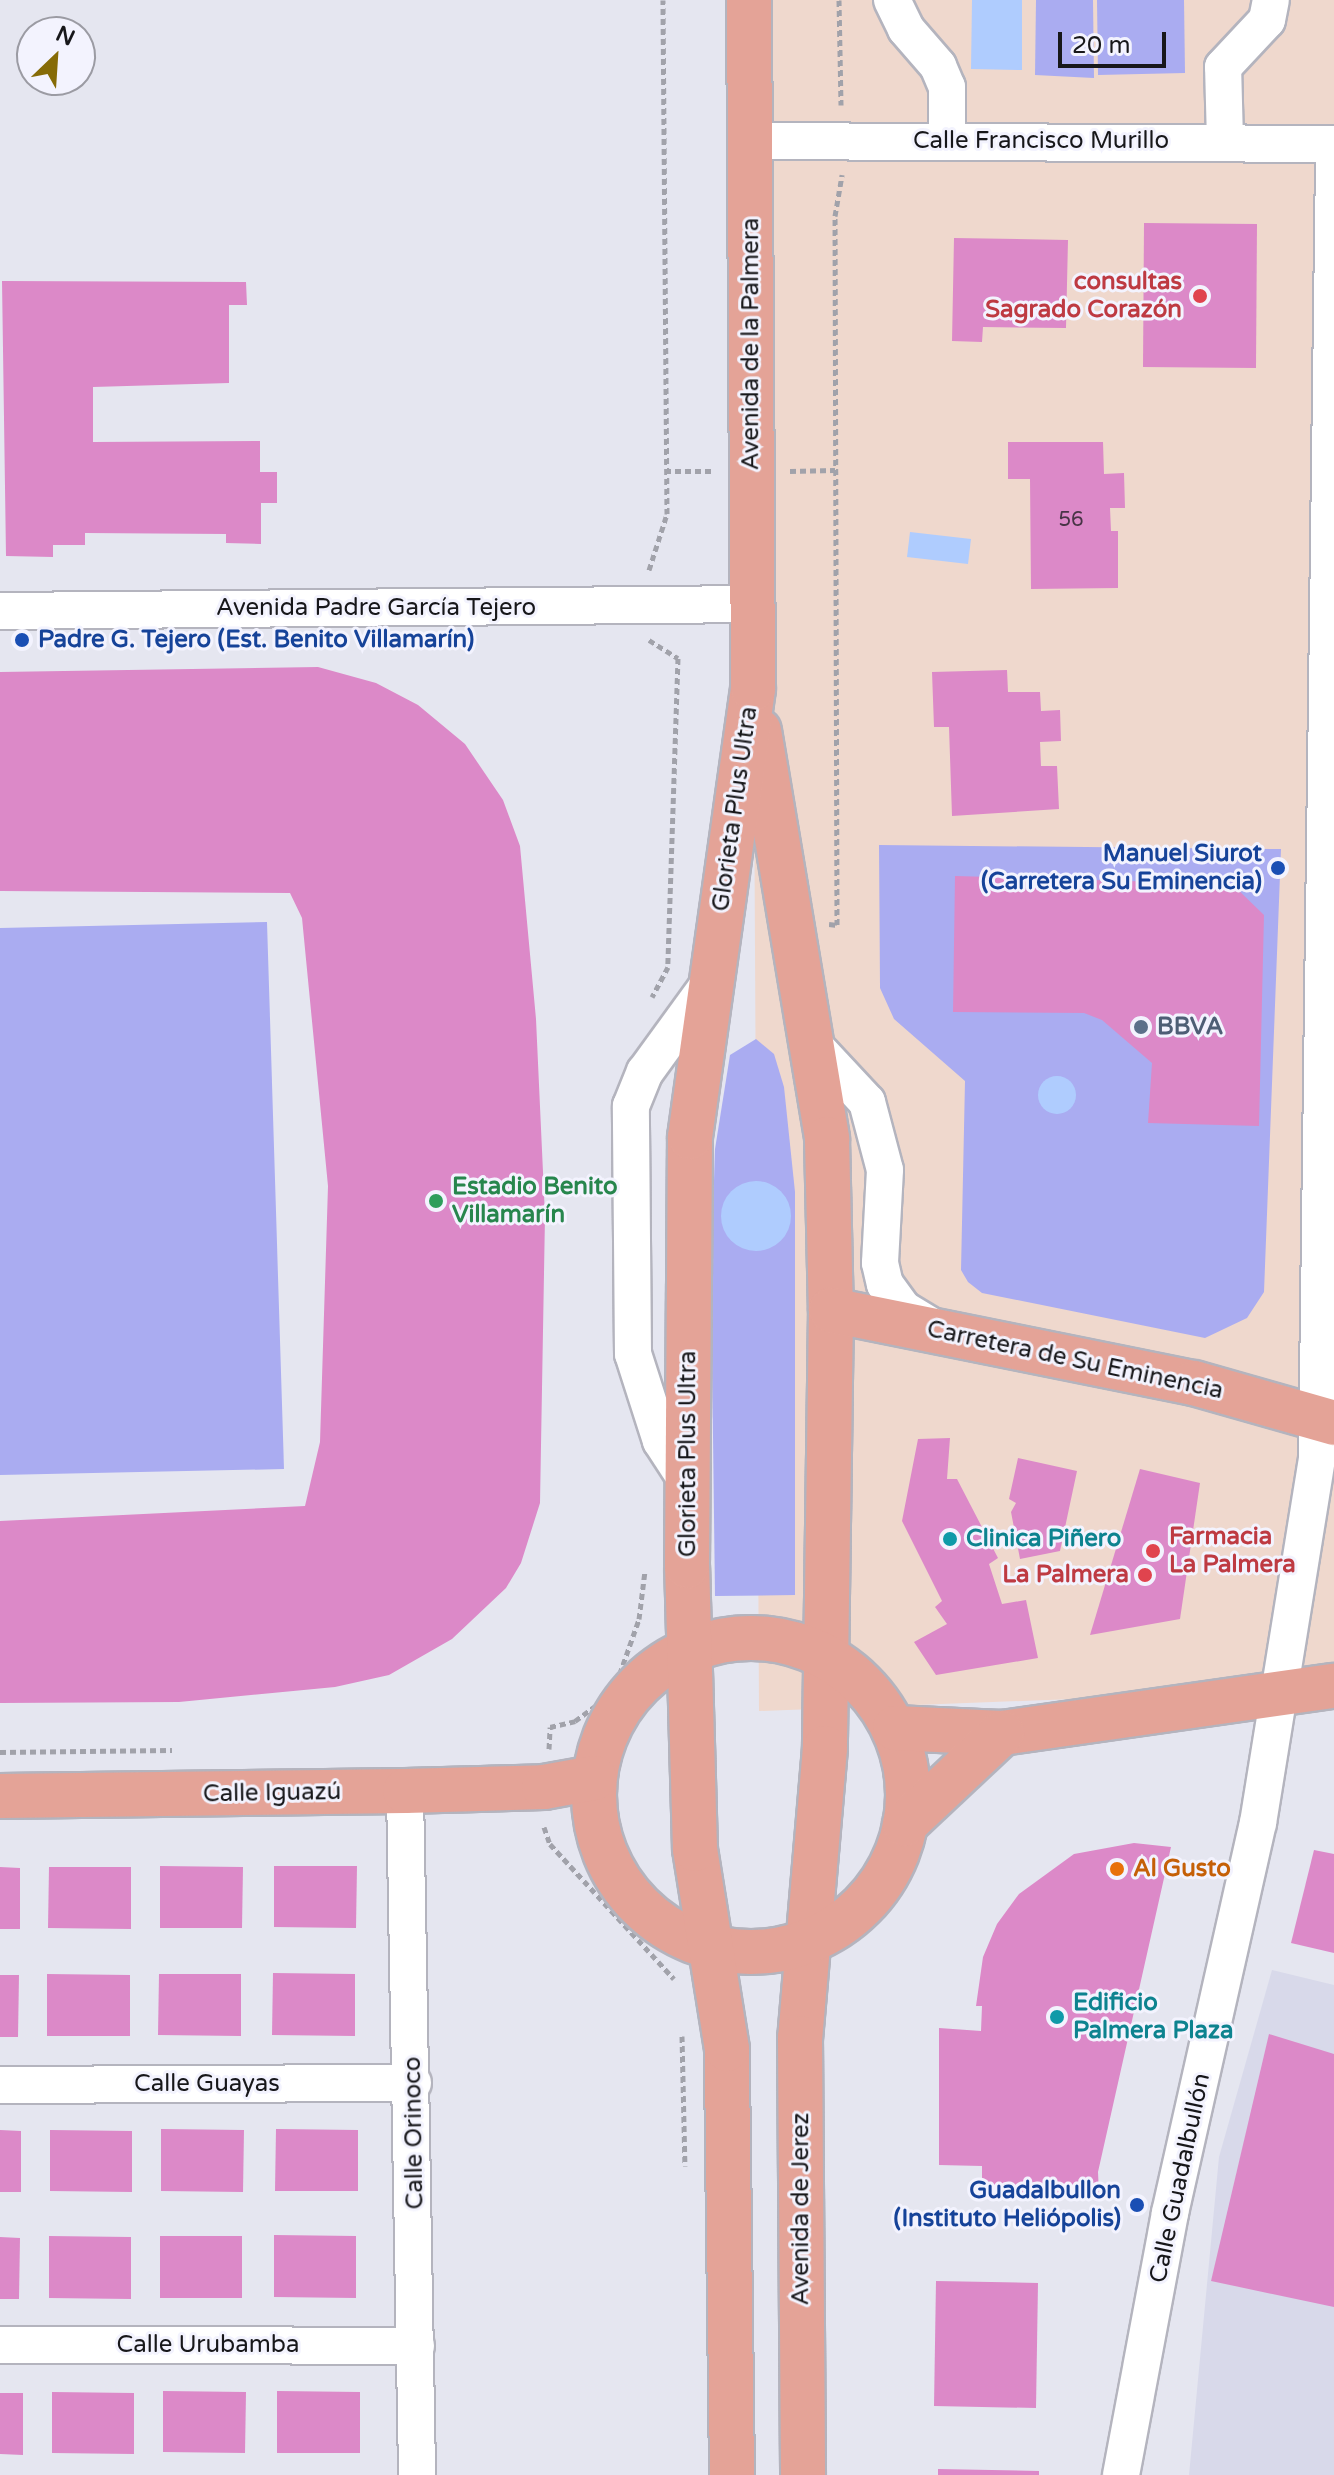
<!DOCTYPE html>
<meta charset="utf-8">
<style>
body{margin:0}
#map{position:relative;width:1334px;height:2475px;overflow:hidden;background:#e5e6f0;font-family:"Varela Round",sans-serif}
div>[style]{position:absolute}
.commercial>*{inset:0;background:#efd8cd}
.built>*{inset:0;background:#d8d9ea}
.green>*{inset:0;background:#aaacf1}
.water>*{inset:0;background:#afccfe}
.round{border-radius:50%}
.building>*{inset:0;background:#dc89c8}
.path>*{height:5px;margin-top:-2.5px;transform-origin:0;background:repeating-linear-gradient(90deg,#a1a2aa 0 6px,transparent 0 10px)}
.roads{filter:drop-shadow(2px 0 #b4b4be) drop-shadow(-2px 0 #b4b4be) drop-shadow(0 2px #b4b4be) drop-shadow(0 -2px #b4b4be)}
.minor>*{height:36px;margin:-18px;padding:0 18px;transform-origin:18px;border-radius:18px;background:#fff}
.major>*{height:44px;margin:-22px;padding:0 22px;transform-origin:22px;border-radius:22px;background:#e4a397}
.major>.ring{margin:-22px;padding:0;box-sizing:content-box;background:none;border:44px solid #e4a397;border-radius:50%}
.dots>*{width:22px;height:22px;translate:-50% -50%;box-sizing:border-box;border:4px solid #f3f3fe;border-radius:50%}
span{translate:-50% -50%;white-space:nowrap;text-align:center;line-height:1.15;-webkit-text-stroke:6px #f3f3fe;paint-order:stroke}
.number-label{font-size:20px;color:#483446}
.number-label span{-webkit-text-stroke-width:0}
.street-label{font-size:24px;color:#17171a}
.health-label{font-size:24px;color:#be3a42;font-weight:700}
.right{translate:-100% -50%;text-align:right}
.left{translate:0 -50%;text-align:left}
.transit-label{font-size:24px;color:#164399;font-weight:700}
.service-label{font-size:24px;color:#4e5e75;font-weight:700}
.leisure-label{font-size:24px;color:#27864d;font-weight:700}
.culture-label{font-size:24px;color:#0d838f;font-weight:700}
.food-label{font-size:24px;color:#c56008;font-weight:700}
.north{position:absolute;left:16px;top:16px;width:80px;height:80px;box-sizing:border-box;background:#f3f3fe;border:2px solid #9b9ba3;border-radius:50%;rotate:25deg;font-size:22px;font-weight:700;line-height:32px;text-align:center;color:#17171a}
.north::after{content:'';display:block;margin:auto;width:28px;height:36px;background:#866b07;clip-path:polygon(50% 0,100% 100%,50% 72%,0 100%)}
.scale{position:absolute;left:1058px;top:32px;width:108px;height:36px;box-sizing:border-box;border:4px solid #17171a;border-top:0;padding-left:10px;font-size:24px;line-height:28px;white-space:nowrap;color:#17171a;-webkit-text-stroke:6px #f3f3fe;paint-order:stroke}
</style>
<div id="map">
<div class="commercial">
<div style="clip-path:polygon(750px 0,1334px 0,1334px 1689px,759px 1711px)"></div>
</div>
<div class="built">
<div style="clip-path:polygon(1272px 1970px,1334px 1985px,1334px 2475px,1189px 2475px,1219px 2157px)"></div>
</div>
<div class="green">
<div style="clip-path:polygon(1036px 0,1093px 0,1094px 78px,1035px 75px)"></div>
<div style="clip-path:polygon(1097px 0,1184px 0,1185px 73px,1098px 75px)"></div>
<div style="clip-path:polygon(879px 845px,1281px 849px,1264px 1292px,1247px 1318px,1205px 1338px,982px 1293px,968px 1282px,961px 1270px,965px 1081px,894px 1019px,880px 988px)"></div>
<div style="clip-path:polygon(267px 922px,284px 1469px,0 1475px,0 928px)"></div>
<div style="clip-path:polygon(756px 1039px,774px 1054px,784px 1087px,795px 1192px,795px 1595px,715px 1596px,711px 1275px,715px 1149px,730px 1055px)"></div>
</div>
<div class="water">
<div style="clip-path:polygon(972px 0,1022px 0,1022px 70px,971px 69px)"></div>
<div style="clip-path:polygon(910px 532px,971px 539px,968px 564px,907px 557px)"></div>
<div class="round" style="left:1038px;top:1076px;width:38px;height:38px"></div>
<div class="round" style="left:721px;top:1181px;width:70px;height:70px"></div>
</div>
<div class="building">
<div style="clip-path:polygon(1144px 223px,1257px 224px,1256px 368px,1143px 367px)"></div>
<div style="clip-path:polygon(954px 238px,1068px 240px,1066px 328px,983px 327px,982px 342px,952px 341px)"></div>
<div style="clip-path:polygon(2px 281px,246px 282px,247px 305px,229px 305px,229px 383px,93px 387px,93px 442px,260px 441px,260px 472px,277px 472px,277px 503px,261px 503px,261px 544px,226px 543px,226px 534px,85px 533px,85px 545px,53px 545px,53px 557px,6px 556px)"></div>
<div style="clip-path:polygon(1008px 442px,1103px 442px,1104px 474px,1124px 473px,1125px 508px,1110px 508px,1111px 531px,1118px 531px,1118px 588px,1031px 589px,1030px 479px,1008px 479px)"></div>
<div style="clip-path:polygon(318px 667px,376px 683px,418px 705px,465px 744px,503px 800px,520px 846px,536px 1019px,545px 1216px,540px 1503px,521px 1563px,506px 1588px,452px 1639px,389px 1675px,335px 1687px,179px 1702px,0 1703px,0 1521px,305px 1506px,320px 1442px,328px 1186px,302px 918px,290px 893px,0 891px,0 672px)"></div>
<div style="clip-path:polygon(1007px 670px,1008px 692px,1040px 692px,1041px 711px,1060px 710px,1061px 741px,1040px 742px,1041px 766px,1057px 766px,1059px 809px,952px 816px,949px 727px,934px 727px,932px 672px)"></div>
<div style="clip-path:polygon(955px 876px,1232px 884px,1264px 915px,1259px 1126px,1148px 1123px,1152px 1063px,1102px 1020px,1084px 1013px,953px 1012px)"></div>
<div style="clip-path:polygon(950px 1438px,947px 1479px,957px 1479px,998px 1558px,989px 1564px,1002px 1604px,1026px 1600px,1038px 1658px,936px 1675px,914px 1642px,947px 1624px,935px 1607px,942px 1601px,902px 1521px,918px 1439px)"></div>
<div style="clip-path:polygon(1018px 1458px,1077px 1471px,1060px 1551px,1020px 1559px,1011px 1512px,1016px 1503px,1009px 1499px)"></div>
<div style="clip-path:polygon(1140px 1469px,1200px 1483px,1180px 1619px,1090px 1635px)"></div>
<div style="clip-path:polygon(1134px 1843px,1171px 1847px,1098px 2172px,1099px 2194px,982px 2196px,982px 2166px,939px 2165px,939px 2028px,981px 2031px,982px 2006px,976px 2006px,983px 1957px,997px 1924px,1019px 1894px,1074px 1854px)"></div>
<div style="clip-path:polygon(1314px 1850px,1334px 1854px,1334px 1953px,1291px 1943px)"></div>
<div style="clip-path:polygon(160px 1866px,243px 1867px,242px 1928px,160px 1928px)"></div>
<div style="clip-path:polygon(274px 1866px,357px 1866px,356px 1928px,274px 1927px)"></div>
<div style="clip-path:polygon(0 1867px,20px 1868px,20px 1929px,0 1929px)"></div>
<div style="clip-path:polygon(49px 1867px,131px 1867px,131px 1929px,48px 1928px)"></div>
<div style="clip-path:polygon(273px 1973px,355px 1974px,355px 2036px,272px 2035px)"></div>
<div style="clip-path:polygon(47px 1974px,130px 1975px,130px 2036px,47px 2036px)"></div>
<div style="clip-path:polygon(159px 1974px,241px 1974px,241px 2036px,158px 2035px)"></div>
<div style="clip-path:polygon(0 1975px,19px 1975px,18px 2037px,0 2037px)"></div>
<div style="clip-path:polygon(1269px 2034px,1334px 2054px,1334px 2307px,1211px 2281px)"></div>
<div style="clip-path:polygon(161px 2129px,244px 2130px,243px 2192px,161px 2191px)"></div>
<div style="clip-path:polygon(276px 2129px,358px 2130px,358px 2191px,275px 2191px)"></div>
<div style="clip-path:polygon(0 2130px,21px 2131px,21px 2192px,0 2192px)"></div>
<div style="clip-path:polygon(50px 2130px,132px 2131px,132px 2192px,50px 2191px)"></div>
<div style="clip-path:polygon(274px 2235px,356px 2236px,356px 2298px,274px 2297px)"></div>
<div style="clip-path:polygon(49px 2236px,131px 2237px,131px 2299px,49px 2298px)"></div>
<div style="clip-path:polygon(160px 2236px,242px 2236px,242px 2298px,160px 2298px)"></div>
<div style="clip-path:polygon(0 2237px,20px 2238px,19px 2299px,0 2299px)"></div>
<div style="clip-path:polygon(936px 2281px,1038px 2283px,1036px 2408px,934px 2406px)"></div>
<div style="clip-path:polygon(163px 2391px,246px 2392px,245px 2453px,163px 2452px)"></div>
<div style="clip-path:polygon(277px 2391px,360px 2392px,360px 2453px,277px 2453px)"></div>
<div style="clip-path:polygon(52px 2392px,134px 2393px,134px 2454px,52px 2453px)"></div>
<div style="clip-path:polygon(0 2393px,23px 2393px,23px 2455px,0 2454px)"></div>
<div style="clip-path:polygon(938px 2469px,1039px 2471px,1039px 2475px,938px 2475px)"></div>
</div>
<div class="path">
<div style="left:839px;top:0;width:105px;rotate:88.9deg"></div>
<div style="left:665px;top:471px;width:47px"></div>
<div style="left:790px;top:471px;width:45px;rotate:-1.3deg"></div>
<div style="left:649px;top:570px;width:59px;rotate:-72.2deg"></div>
<div style="left:667px;top:514px;width:514px;rotate:-90.45deg"></div>
<div style="left:649px;top:640px;width:34px;rotate:32deg"></div>
<div style="left:678px;top:658px;width:309px;rotate:91.9deg"></div>
<div style="left:668px;top:967px;width:34px;rotate:118deg"></div>
<div style="left:829px;top:924px;width:8px;rotate:7deg"></div>
<div style="left:837px;top:925px;width:709px;rotate:-90.16deg"></div>
<div style="left:835px;top:216px;width:42px;rotate:-80.3deg"></div>
<div style="left:549px;top:1749px;width:22px;rotate:-87deg"></div>
<div style="left:550px;top:1727px;width:26px;rotate:-13deg"></div>
<div style="left:575px;top:1721px;width:47px;rotate:-36.4deg"></div>
<div style="left:613px;top:1693px;width:78px;rotate:-70.6deg"></div>
<div style="left:639px;top:1619px;width:48px;rotate:-82.9deg"></div>
<div style="left:0;top:1752px;width:172px;rotate:-0.7deg"></div>
<div style="left:544px;top:1827px;width:18px;rotate:71deg"></div>
<div style="left:550px;top:1844px;width:183px;rotate:47.4deg"></div>
<div style="left:682px;top:2036px;width:130px;rotate:88.7deg"></div>
</div>
<div class="roads">
<div class="minor">
<div style="left:892px;top:0;width:32px;rotate:64deg"></div>
<div style="left:906px;top:29px;width:49px;rotate:49.1deg"></div>
<div style="left:938px;top:66px;width:23px;rotate:67deg"></div>
<div style="left:947px;top:87px;width:54px;rotate:90deg"></div>
<div style="left:749px;top:141px;width:585px;rotate:0.29deg"></div>
<div style="left:1225px;top:141px;width:74px;rotate:-91.5deg"></div>
<div style="left:1223px;top:67px;width:64px;rotate:-46.9deg"></div>
<div style="left:1267px;top:20px;width:20px;rotate:-79deg"></div>
<div style="left:0;top:611px;width:752px;rotate:-0.53deg"></div>
<div style="left:811px;top:1042px;width:82px;rotate:47deg"></div>
<div style="left:867px;top:1102px;width:70px;rotate:75.2deg"></div>
<div style="left:885px;top:1170px;width:93px;rotate:93.1deg"></div>
<div style="left:880px;top:1263px;width:22px;rotate:77deg"></div>
<div style="left:885px;top:1284px;width:31px;rotate:54deg"></div>
<div style="left:903px;top:1309px;width:41px;rotate:31deg"></div>
<div style="left:687px;top:1481px;width:48px;rotate:-123deg"></div>
<div style="left:661px;top:1441px;width:91px;rotate:-107.8deg"></div>
<div style="left:633px;top:1354px;width:248px;rotate:-90.5deg"></div>
<div style="left:631px;top:1106px;width:37px;rotate:-68deg"></div>
<div style="left:645px;top:1072px;width:112px;rotate:-54deg"></div>
<div style="left:405px;top:1791px;width:684px;rotate:88.99deg"></div>
<div style="left:0;top:2085px;width:413px;rotate:-0.3deg"></div>
<div style="left:0;top:2345px;width:416px;rotate:0.1deg"></div>
<div style="left:1121px;top:2475px;width:267px;rotate:-79.4deg"></div>
<div style="left:1170px;top:2213px;width:400px;rotate:-77.3deg"></div>
<div style="left:1258px;top:1823px;width:370px;rotate:-80.8deg"></div>
<div style="left:1317px;top:1458px;width:1303px;rotate:-89.25deg"></div>
</div>
<div class="major">
<div style="left:759px;top:731px;width:414px;rotate:80.5deg"></div>
<div style="left:827px;top:1139px;width:171px;rotate:88.7deg"></div>
<div style="left:831px;top:1310px;width:438px;rotate:90.8deg"></div>
<div style="left:825px;top:1748px;width:291px;rotate:94.9deg"></div>
<div style="left:800px;top:2038px;width:437px;rotate:89.6deg"></div>
<div style="left:831px;top:1310px;width:370px;rotate:11.4deg"></div>
<div style="left:1194px;top:1383px;width:146px;rotate:15.9deg"></div>
<div class="ring" style="left:594px;top:1638px;width:270px;height:270px"></div>
<div style="left:895px;top:1728px;width:107px;rotate:2.7deg"></div>
<div style="left:1002px;top:1733px;width:335px;rotate:-8.1deg"></div>
<div style="left:0;top:1796px;width:405px;rotate:-0.7deg"></div>
<div style="left:405px;top:1791px;width:139px;rotate:-1.6deg"></div>
<div style="left:544px;top:1787px;width:51px;rotate:-10.2deg"></div>
<div style="left:905px;top:1824px;width:133px;rotate:-43.2deg"></div>
<div style="left:732px;top:2475px;width:426px;rotate:-90.7deg"></div>
<div style="left:727px;top:2049px;width:203px;rotate:-99.1deg"></div>
<div style="left:695px;top:1849px;width:283px;rotate:-91.6deg"></div>
<div style="left:687px;top:1566px;width:429px;rotate:-89.6deg"></div>
<div style="left:690px;top:1137px;width:452px;rotate:-82deg"></div>
<div style="left:753px;top:689px;width:689px;rotate:-90.33deg"></div>
</div>
</div>
<div class="dots">
<div style="left:1200px;top:296px;background:#e0444e"></div>
<div style="left:22px;top:640px;background:#1a4fb4"></div>
<div style="left:1278px;top:868px;background:#1a4fb4"></div>
<div style="left:1141px;top:1027px;background:#5c6f8a"></div>
<div style="left:436px;top:1201px;background:#2e9e5b"></div>
<div style="left:950px;top:1539px;background:#0f9aa8"></div>
<div style="left:1153px;top:1551px;background:#e0444e"></div>
<div style="left:1145px;top:1575px;background:#e0444e"></div>
<div style="left:1117px;top:1869px;background:#e8710a"></div>
<div style="left:1057px;top:2017px;background:#0f9aa8"></div>
<div style="left:1137px;top:2205px;background:#1a4fb4"></div>
</div>
<div class="number-label">
<span style="left:1071px;top:520px">56</span>
</div>
<div class="street-label">
<span style="left:1041px;top:141px">Calle Francisco Murillo</span>
<span style="left:751px;top:344px;rotate:-90deg">Avenida de la Palmera</span>
<span style="left:376px;top:608px">Avenida Padre García Tejero</span>
<span style="left:735px;top:809px;rotate:-82deg">Glorieta Plus Ultra</span>
<span style="left:1075px;top:1360px;rotate:12deg">Carretera de Su Eminencia</span>
<span style="left:688px;top:1454px;rotate:-90deg">Glorieta Plus Ultra</span>
<span style="left:272px;top:1793px;rotate:-1deg">Calle Iguazú</span>
<span style="left:207px;top:2084px">Calle Guayas</span>
<span style="left:414px;top:2133px;rotate:-91deg">Calle Orinoco</span>
<span style="left:1180px;top:2178px;rotate:-78deg">Calle Guadalbullón</span>
<span style="left:801px;top:2209px;rotate:-90deg">Avenida de Jerez</span>
<span style="left:208px;top:2345px">Calle Urubamba</span>
</div>
<div class="health-label">
<span class="right" style="left:1182px;top:296px">consultas<br>Sagrado Corazón</span>
<span class="left" style="left:1169px;top:1551px">Farmacia<br>La Palmera</span>
<span class="right" style="left:1129px;top:1575px">La Palmera</span>
</div>
<div class="transit-label">
<span class="left" style="left:38px;top:640px">Padre G. Tejero (Est. Benito Villamarín)</span>
<span class="right" style="left:1262px;top:868px">Manuel Siurot<br>(Carretera Su Eminencia)</span>
<span class="right" style="left:1121px;top:2205px">Guadalbullon<br>(Instituto Heliópolis)</span>
</div>
<div class="service-label">
<span class="left" style="left:1157px;top:1027px">BBVA</span>
</div>
<div class="leisure-label">
<span class="left" style="left:452px;top:1201px">Estadio Benito<br>Villamarín</span>
</div>
<div class="culture-label">
<span class="left" style="left:966px;top:1539px">Clinica Piñero</span>
<span class="left" style="left:1073px;top:2017px">Edificio<br>Palmera Plaza</span>
</div>
<div class="food-label">
<span class="left" style="left:1133px;top:1869px">Al Gusto</span>
</div>
<div class="north">N</div>
<div class="scale">20 m</div>
</div>
